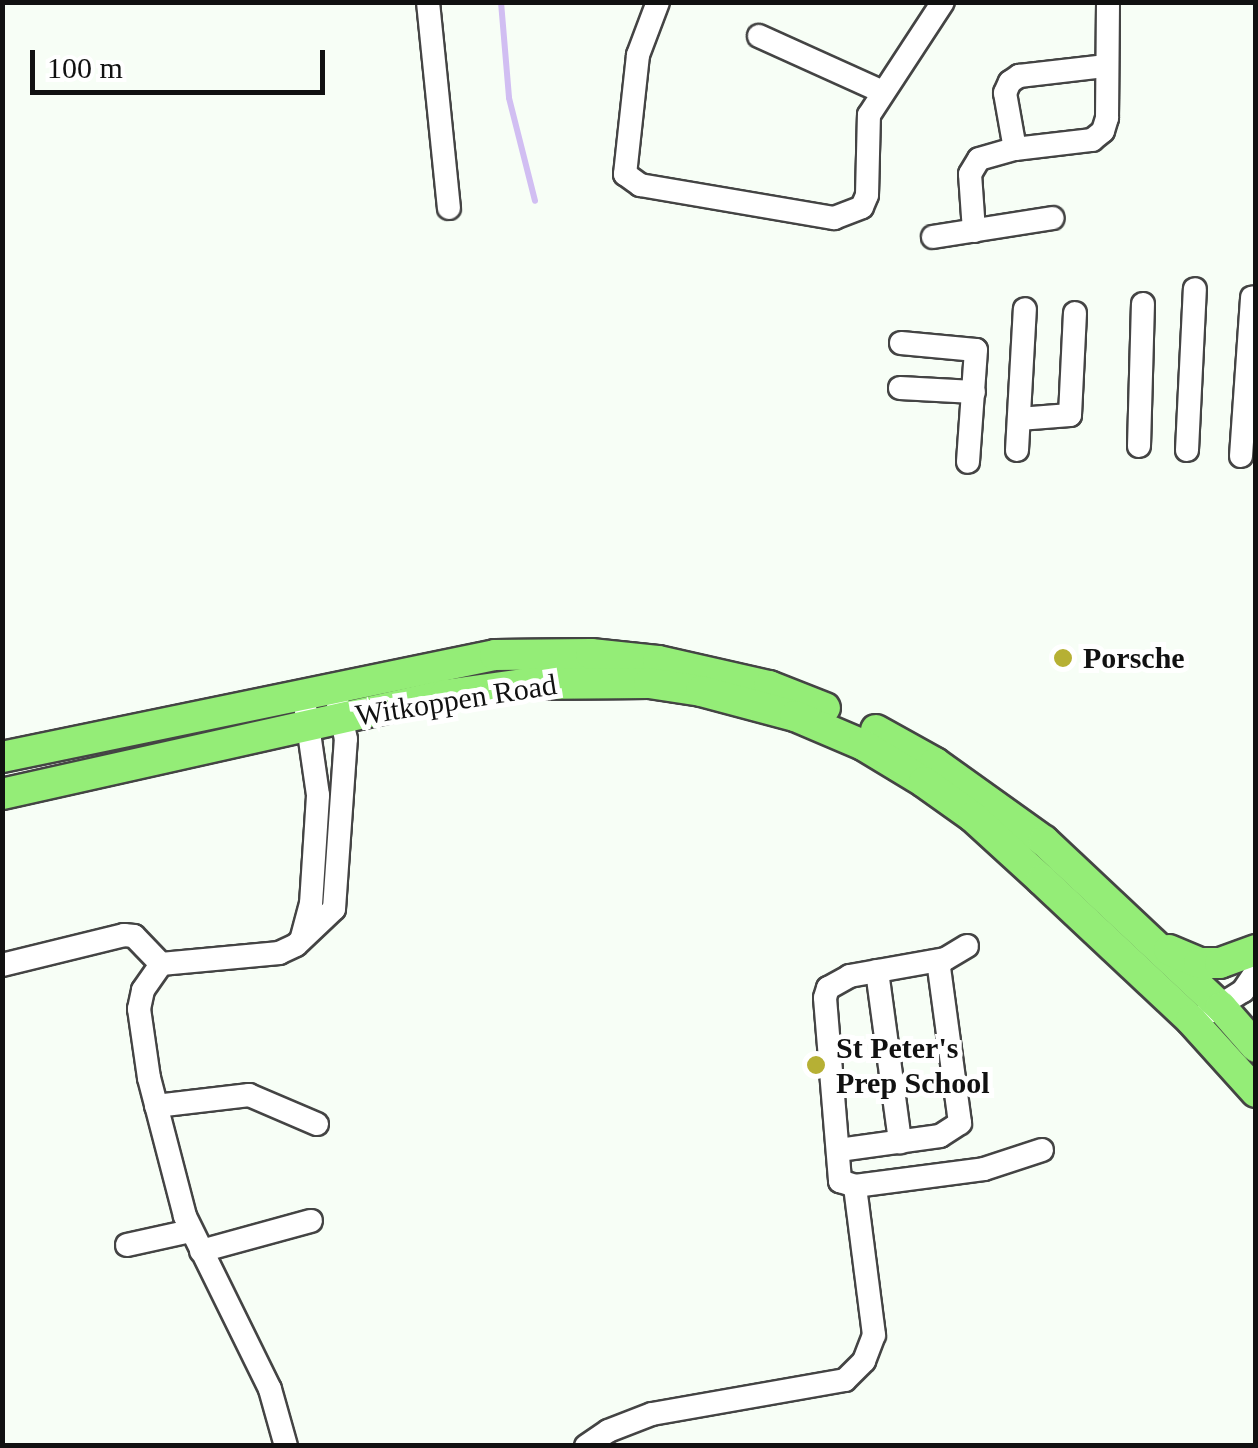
<!DOCTYPE html>
<style>
body{margin:0}
#map{position:relative;width:1258px;height:1448px;overflow:hidden;background:#f7fef6;font-family:Georgia,serif}
div>[style]{position:absolute}
.stream>*{height:6px;margin:-3px;padding:0 3px;transform-origin:3px;border-radius:3px;background:#d1bef2}
.roads{filter:drop-shadow(2px 0 #444) drop-shadow(-2px 0 #444) drop-shadow(0 2px #444) drop-shadow(0 -2px #444)}
.minor>*{height:22px;margin:-11px;padding:0 11px;transform-origin:11px;border-radius:11px;background:#fff}
.major>*{height:30px;margin:-15px;padding:0 15px;transform-origin:15px;border-radius:15px;background:#94ed77}
.dots>*{width:28px;height:28px;translate:-50% -50%;box-sizing:border-box;border:5px solid #fff;border-radius:50%}
span{translate:-50% -50%;white-space:nowrap;text-align:center;line-height:1.15;-webkit-text-stroke:10px #fff;paint-order:stroke}
.poi-label{font-size:30px;color:#111;font-weight:700}
.left{translate:0 -50%;text-align:left}
.street-label{font-size:30px;color:#111}
.frame{position:absolute;inset:0;border:5px solid #111;pointer-events:none}
.scale{position:absolute;left:30px;top:50px;width:295px;height:45px;box-sizing:border-box;border:5px solid #111;border-top:0;padding-left:12px;font-size:30px;line-height:35px;white-space:nowrap;color:#111;-webkit-text-stroke:8px #fff;paint-order:stroke}
</style>
<div id="map">
<div class="stream">
<div style="left:501px;top:2px;width:96px;rotate:85.2deg"></div>
<div style="left:509px;top:98px;width:106px;rotate:75.8deg"></div>
</div>
<div class="roads">
<div class="minor">
<div style="left:428px;top:2px;width:207px;rotate:84.2deg"></div>
<div style="left:658px;top:2px;width:57px;rotate:110.7deg"></div>
<div style="left:638px;top:55px;width:120px;rotate:96.2deg"></div>
<div style="left:625px;top:174px;width:19px;rotate:36deg"></div>
<div style="left:640px;top:185px;width:197px;rotate:9.7deg"></div>
<div style="left:834px;top:218px;width:30px;rotate:-21deg"></div>
<div style="left:862px;top:207px;width:13px;rotate:-67deg"></div>
<div style="left:867px;top:195px;width:80px;rotate:-88.6deg"></div>
<div style="left:869px;top:115px;width:135px;rotate:-56.8deg"></div>
<div style="left:759px;top:36px;width:134px;rotate:24.3deg"></div>
<div style="left:1015px;top:149px;width:57px;rotate:-100.1deg"></div>
<div style="left:1005px;top:93px;width:12px;rotate:-66deg"></div>
<div style="left:1010px;top:82px;width:11px;rotate:-34deg"></div>
<div style="left:1019px;top:76px;width:88px;rotate:-6.6deg"></div>
<div style="left:974px;top:231px;width:57px;rotate:-94deg"></div>
<div style="left:970px;top:174px;width:17px;rotate:-59deg"></div>
<div style="left:979px;top:159px;width:37px;rotate:-16deg"></div>
<div style="left:1015px;top:149px;width:78px;rotate:-6.7deg"></div>
<div style="left:1092px;top:140px;width:14px;rotate:-39deg"></div>
<div style="left:1103px;top:131px;width:14px;rotate:-73deg"></div>
<div style="left:1107px;top:118px;width:116px;rotate:-89.5deg"></div>
<div style="left:933px;top:237px;width:121px;rotate:-9deg"></div>
<div style="left:901px;top:343px;width:75px;rotate:5.3deg"></div>
<div style="left:976px;top:350px;width:112px;rotate:94.1deg"></div>
<div style="left:900px;top:388px;width:74px;rotate:3.1deg"></div>
<div style="left:1019px;top:419px;width:51px;rotate:-4.5deg"></div>
<div style="left:1070px;top:415px;width:102px;rotate:-87.2deg"></div>
<div style="left:1139px;top:446px;width:142px;rotate:-88.4deg"></div>
<div style="left:1017px;top:450px;width:141px;rotate:-86.8deg"></div>
<div style="left:1187px;top:450px;width:161px;rotate:-87.2deg"></div>
<div style="left:1241px;top:456px;width:159px;rotate:-86deg"></div>
<div style="left:302px;top:937px;width:34px;rotate:-75deg"></div>
<div style="left:311px;top:904px;width:109px;rotate:-86.3deg"></div>
<div style="left:318px;top:795px;width:84px;rotate:-98.2deg"></div>
<div style="left:967px;top:946px;width:26px;rotate:149deg"></div>
<div style="left:945px;top:959px;width:97px;rotate:169.9deg"></div>
<div style="left:850px;top:976px;width:25px;rotate:151deg"></div>
<div style="left:828px;top:988px;width:10px;rotate:107deg"></div>
<div style="left:825px;top:998px;width:184px;rotate:85.3deg"></div>
<div style="left:840px;top:1181px;width:16px;rotate:18deg"></div>
<div style="left:855px;top:1186px;width:130px;rotate:-7.5deg"></div>
<div style="left:984px;top:1169px;width:61px;rotate:-18.1deg"></div>
<div style="left:2px;top:965px;width:126px;rotate:-13.8deg"></div>
<div style="left:124px;top:935px;width:10px;rotate:6deg"></div>
<div style="left:134px;top:936px;width:39px;rotate:46deg"></div>
<div style="left:877px;top:971px;width:173px;rotate:82.3deg"></div>
<div style="left:1206px;top:1014px;width:44px;rotate:-31.9deg"></div>
<div style="left:1243px;top:991px;width:23px;rotate:-56deg"></div>
<div style="left:156px;top:1106px;width:94px;rotate:-6.7deg"></div>
<div style="left:249px;top:1095px;width:74px;rotate:23.1deg"></div>
<div style="left:839px;top:1150px;width:102px;rotate:-7.9deg"></div>
<div style="left:940px;top:1136px;width:24px;rotate:-33deg"></div>
<div style="left:960px;top:1123px;width:163px;rotate:-97.7deg"></div>
<div style="left:127px;top:1245px;width:65px;rotate:-12.5deg"></div>
<div style="left:201px;top:1251px;width:114px;rotate:-15.3deg"></div>
<div style="left:286px;top:1446px;width:59px;rotate:-105.7deg"></div>
<div style="left:270px;top:1389px;width:193px;rotate:-116.2deg"></div>
<div style="left:185px;top:1216px;width:143px;rotate:-104.6deg"></div>
<div style="left:149px;top:1078px;width:70px;rotate:-98.2deg"></div>
<div style="left:139px;top:1009px;width:19px;rotate:-78deg"></div>
<div style="left:143px;top:990px;width:32px;rotate:-55deg"></div>
<div style="left:161px;top:964px;width:119px;rotate:-5.3deg"></div>
<div style="left:279px;top:953px;width:19px;rotate:-25deg"></div>
<div style="left:296px;top:945px;width:52px;rotate:-43.5deg"></div>
<div style="left:334px;top:909px;width:170px;rotate:-86deg"></div>
<div style="left:346px;top:739px;width:36px;rotate:-103deg"></div>
<div style="left:586px;top:1446px;width:27px;rotate:-34deg"></div>
<div style="left:608px;top:1431px;width:47px;rotate:-21.1deg"></div>
<div style="left:652px;top:1414px;width:196px;rotate:-10deg"></div>
<div style="left:845px;top:1380px;width:27px;rotate:-45deg"></div>
<div style="left:864px;top:1361px;width:28px;rotate:-69deg"></div>
<div style="left:874px;top:1335px;width:150px;rotate:-97.3deg"></div>
</div>
<div class="major">
<div style="left:876px;top:730px;width:68px;rotate:29.2deg"></div>
<div style="left:935px;top:763px;width:134px;rotate:35.6deg"></div>
<div style="left:1044px;top:841px;width:243px;rotate:43.2deg"></div>
<div style="left:1221px;top:1007px;width:53px;rotate:48.8deg"></div>
<div style="left:2px;top:757px;width:503px;rotate:-11.69deg"></div>
<div style="left:495px;top:655px;width:96px;rotate:-0.6deg"></div>
<div style="left:591px;top:654px;width:67px;rotate:6deg"></div>
<div style="left:658px;top:661px;width:114px;rotate:12.7deg"></div>
<div style="left:769px;top:686px;width:60px;rotate:21.4deg"></div>
<div style="left:2px;top:794px;width:454px;rotate:-12.6deg"></div>
<div style="left:445px;top:695px;width:79px;rotate:-8deg"></div>
<div style="left:523px;top:684px;width:126px;rotate:-0.5deg"></div>
<div style="left:649px;top:683px;width:53px;rotate:8.7deg"></div>
<div style="left:701px;top:691px;width:97px;rotate:14.9deg"></div>
<div style="left:795px;top:716px;width:74px;rotate:23.1deg"></div>
<div style="left:863px;top:745px;width:71px;rotate:31.2deg"></div>
<div style="left:924px;top:782px;width:60px;rotate:35.5deg"></div>
<div style="left:973px;top:817px;width:93px;rotate:42.4deg"></div>
<div style="left:1042px;top:880px;width:204px;rotate:43.2deg"></div>
<div style="left:1191px;top:1020px;width:97px;rotate:47.9deg"></div>
<div style="left:1169px;top:950px;width:33px;rotate:23deg"></div>
<div style="left:1199px;top:963px;width:21px"></div>
<div style="left:1220px;top:963px;width:38px;rotate:-20deg"></div>
</div>
</div>
<div class="dots">
<div style="left:1063px;top:658px;background:#b6b034"></div>
<div style="left:816px;top:1065px;background:#b6b034"></div>
</div>
<div class="poi-label">
<span class="left" style="left:1083px;top:658px">Porsche</span>
<span class="left" style="left:836px;top:1065px">St Peter's<br>Prep School</span>
</div>
<div class="street-label">
<span style="left:456px;top:700px;rotate:-9deg">Witkoppen Road</span>
</div>
<div class="frame"></div>
<div class="scale">100 m</div>
</div>
